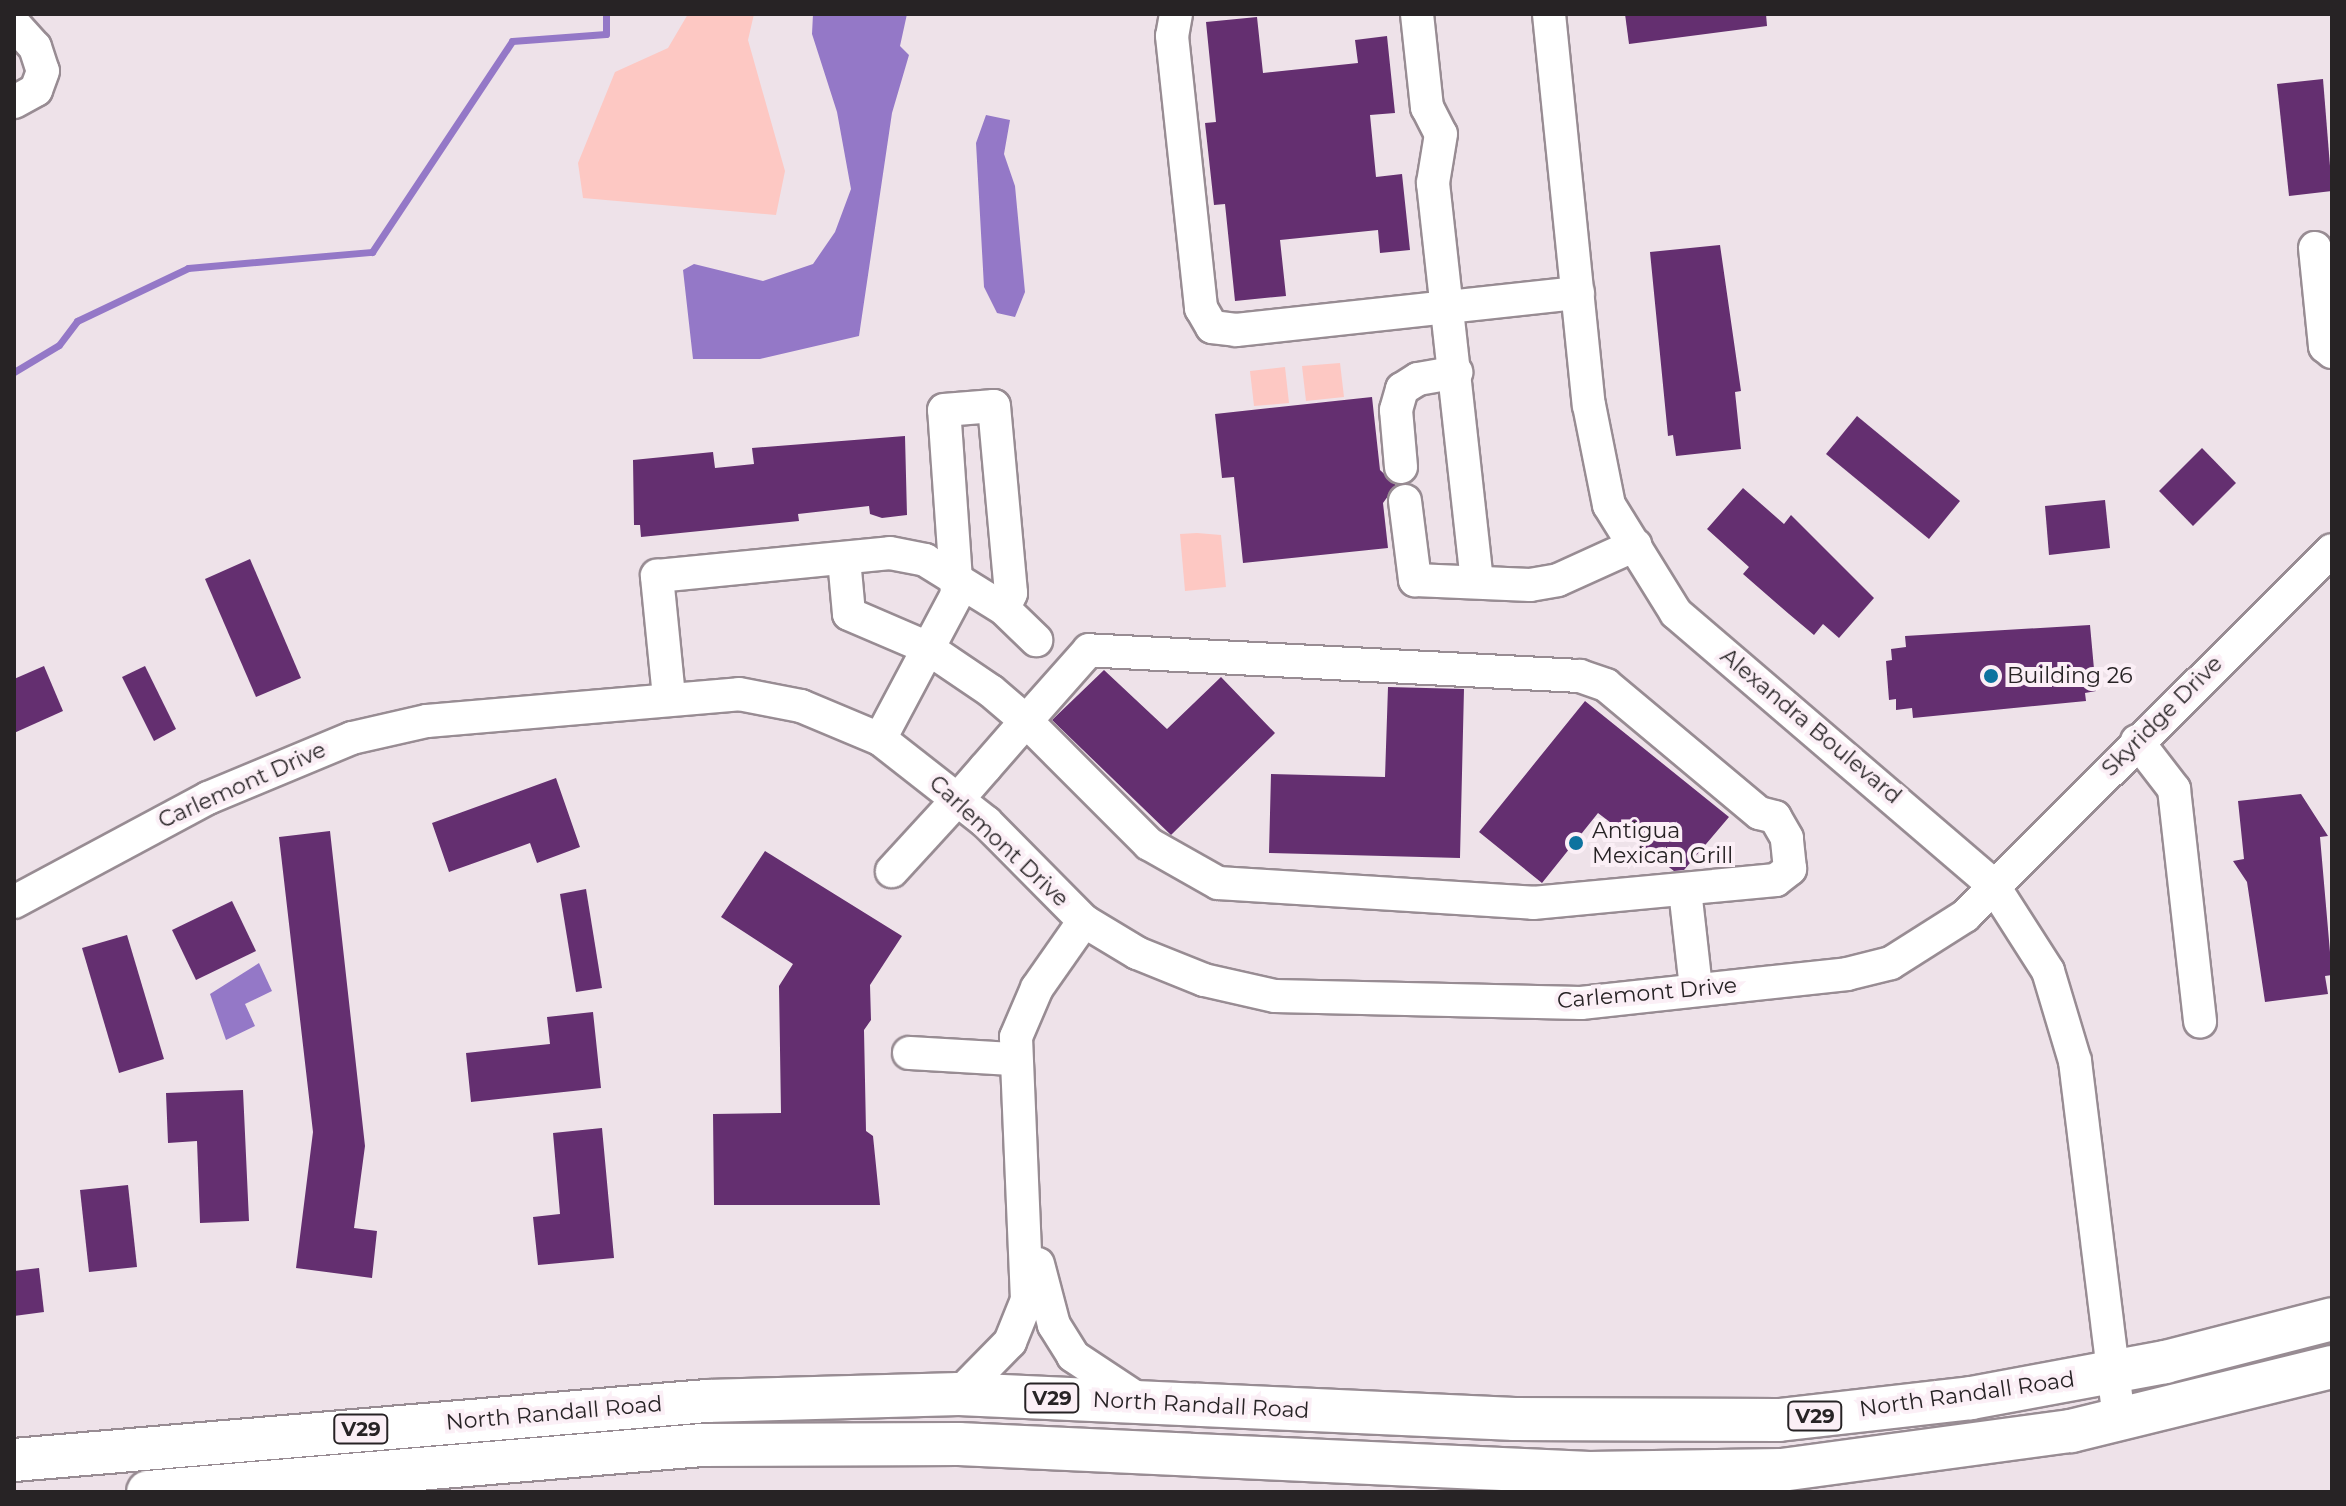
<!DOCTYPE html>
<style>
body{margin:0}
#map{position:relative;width:2346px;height:1506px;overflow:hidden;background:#eee2e9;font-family:Montserrat,sans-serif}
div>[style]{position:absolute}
.green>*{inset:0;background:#fdc8c3}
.water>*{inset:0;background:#9478c7}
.stream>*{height:7px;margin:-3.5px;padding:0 3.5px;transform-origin:3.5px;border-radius:3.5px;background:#9478c7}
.building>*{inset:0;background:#642f70}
.roads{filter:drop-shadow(2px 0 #988c93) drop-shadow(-2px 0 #988c93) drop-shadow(0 2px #988c93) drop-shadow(0 -2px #988c93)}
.minor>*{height:32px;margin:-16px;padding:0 16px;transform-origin:16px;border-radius:16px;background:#fff}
.major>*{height:42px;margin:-21px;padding:0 21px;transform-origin:21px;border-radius:21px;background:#fff}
.dots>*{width:22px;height:22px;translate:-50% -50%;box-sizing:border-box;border:4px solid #fbeff6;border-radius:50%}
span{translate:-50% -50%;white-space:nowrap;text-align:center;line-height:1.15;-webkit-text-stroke:8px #fbeff6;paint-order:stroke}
.shield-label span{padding:2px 6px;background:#fbeff6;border:2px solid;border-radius:6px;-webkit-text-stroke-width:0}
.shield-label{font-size:20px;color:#272325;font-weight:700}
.poi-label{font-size:22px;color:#272325}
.left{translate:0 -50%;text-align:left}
.street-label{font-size:22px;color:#272325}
.frame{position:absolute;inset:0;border:16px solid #272325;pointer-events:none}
</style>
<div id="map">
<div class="green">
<div style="clip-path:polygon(688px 14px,754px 14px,748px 40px,785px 171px,776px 215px,583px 198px,578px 163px,615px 72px,668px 48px)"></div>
<div style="clip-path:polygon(1340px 363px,1344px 397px,1306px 401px,1302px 366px)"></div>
<div style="clip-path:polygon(1285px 367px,1289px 403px,1254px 406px,1250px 371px)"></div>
<div style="clip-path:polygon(1197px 533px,1221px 535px,1226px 587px,1185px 591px,1180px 534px)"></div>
</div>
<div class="water">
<div style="clip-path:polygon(813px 14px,907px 14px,900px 46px,909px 55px,892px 113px,859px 336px,760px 359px,693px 359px,683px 270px,694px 264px,763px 281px,813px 264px,835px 232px,851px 189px,837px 112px,812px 34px)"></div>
<div style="clip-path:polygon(986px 115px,1010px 120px,1004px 154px,1015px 186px,1025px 292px,1015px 317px,997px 313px,984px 287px,976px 143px)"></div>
<div style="clip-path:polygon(259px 963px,272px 991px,245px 1004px,255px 1026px,226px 1040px,210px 994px)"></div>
</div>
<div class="stream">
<div style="left:14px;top:372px;width:52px;rotate:-31deg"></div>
<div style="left:59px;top:345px;width:30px;rotate:-53deg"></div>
<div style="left:77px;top:321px;width:123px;rotate:-25.5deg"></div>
<div style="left:188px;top:268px;width:185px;rotate:-5deg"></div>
<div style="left:372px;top:252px;width:253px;rotate:-56.4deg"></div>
<div style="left:512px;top:41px;width:94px;rotate:-4.3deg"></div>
<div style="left:606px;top:34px;width:20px;rotate:-90deg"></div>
</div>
<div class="building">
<div style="clip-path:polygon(1625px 14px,1766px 14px,1767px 26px,1629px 44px)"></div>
<div style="clip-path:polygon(1257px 17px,1263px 73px,1358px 63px,1355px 40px,1387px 36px,1395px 113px,1370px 115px,1376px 177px,1402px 174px,1410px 250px,1380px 253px,1378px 230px,1280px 240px,1286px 296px,1235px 301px,1225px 204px,1214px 205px,1205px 123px,1216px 122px,1206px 22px)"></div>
<div style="clip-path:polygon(2323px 79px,2332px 191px,2289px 196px,2277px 84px)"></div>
<div style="clip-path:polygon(1720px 245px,1741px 391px,1735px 392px,1741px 449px,1676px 456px,1673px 435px,1668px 436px,1650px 252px)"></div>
<div style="clip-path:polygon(1372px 397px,1380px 470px,1396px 485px,1383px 503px,1388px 548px,1243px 563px,1234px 477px,1222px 478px,1215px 414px)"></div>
<div style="clip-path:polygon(1857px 416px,1960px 501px,1929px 539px,1826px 454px)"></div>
<div style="clip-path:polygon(905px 436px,907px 515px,882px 518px,870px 514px,869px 506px,798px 514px,799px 521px,641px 537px,640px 525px,634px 525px,633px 460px,713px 452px,715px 468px,754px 464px,752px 448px)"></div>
<div style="clip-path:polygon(2202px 448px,2236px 483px,2193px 526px,2159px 491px)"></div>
<div style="clip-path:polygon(1743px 488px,1784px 524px,1791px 515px,1874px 598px,1839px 638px,1823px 624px,1814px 635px,1789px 614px,1743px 574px,1749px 567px,1707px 529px)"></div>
<div style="clip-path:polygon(2105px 500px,2110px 548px,2049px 555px,2045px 506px)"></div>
<div style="clip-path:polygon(250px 559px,301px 678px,256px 697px,205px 579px)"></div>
<div style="clip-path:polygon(2090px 625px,2096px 691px,2085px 693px,2086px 701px,1913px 718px,1912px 708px,1896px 710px,1896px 699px,1889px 700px,1886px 661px,1892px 660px,1891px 649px,1906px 647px,1905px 636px)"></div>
<div style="clip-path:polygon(44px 666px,63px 711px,14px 733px,14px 679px)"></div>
<div style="clip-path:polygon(145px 666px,176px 729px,154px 741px,122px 677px)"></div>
<div style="clip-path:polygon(1104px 670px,1167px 729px,1221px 677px,1275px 733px,1171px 835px,1052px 720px)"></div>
<div style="clip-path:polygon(1388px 687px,1464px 689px,1460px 858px,1269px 853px,1271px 774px,1385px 777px)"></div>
<div style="clip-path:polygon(1585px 701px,1729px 817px,1684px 870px,1674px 871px,1598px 813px,1542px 883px,1479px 832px)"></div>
<div style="clip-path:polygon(556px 778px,580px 847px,537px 863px,530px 843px,449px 872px,432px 823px)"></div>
<div style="clip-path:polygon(2301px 794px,2328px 836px,2320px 837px,2332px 975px,2325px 976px,2328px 994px,2265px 1002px,2247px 882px,2233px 861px,2244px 859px,2238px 801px)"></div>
<div style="clip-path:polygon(330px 831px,365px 1146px,354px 1228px,377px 1231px,372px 1278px,296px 1268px,313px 1132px,279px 837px)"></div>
<div style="clip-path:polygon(765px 851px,902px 936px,870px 985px,871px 1020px,864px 1030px,866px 1131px,873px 1136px,880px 1205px,714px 1205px,713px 1114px,781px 1113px,779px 986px,793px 964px,721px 917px)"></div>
<div style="clip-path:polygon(586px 889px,602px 988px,576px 992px,560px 894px)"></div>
<div style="clip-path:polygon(232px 901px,256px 951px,196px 980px,172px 930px)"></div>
<div style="clip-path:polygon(127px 935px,164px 1059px,119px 1073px,82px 948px)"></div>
<div style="clip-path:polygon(593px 1012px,601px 1088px,471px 1102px,466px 1053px,550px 1044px,547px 1017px)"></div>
<div style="clip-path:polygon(243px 1090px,249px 1221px,200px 1223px,197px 1141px,168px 1143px,166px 1093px)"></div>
<div style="clip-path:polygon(602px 1128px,614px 1258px,538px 1265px,533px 1217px,560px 1214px,553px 1133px)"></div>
<div style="clip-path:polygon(128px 1185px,137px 1267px,89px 1272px,80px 1190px)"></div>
<div style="clip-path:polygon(39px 1268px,44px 1312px,14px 1316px,14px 1271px)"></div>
</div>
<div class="roads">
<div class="minor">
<div style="left:1176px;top:14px;width:22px;rotate:100deg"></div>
<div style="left:1172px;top:36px;width:274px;rotate:83.9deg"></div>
<div style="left:1201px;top:308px;width:22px;rotate:60deg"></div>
<div style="left:1212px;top:327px;width:24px;rotate:7deg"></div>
<div style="left:1236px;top:330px;width:344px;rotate:-6.2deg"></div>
<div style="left:1417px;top:14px;width:94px;rotate:83.9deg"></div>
<div style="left:1427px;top:107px;width:30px;rotate:63deg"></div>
<div style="left:1441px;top:134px;width:50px;rotate:99.3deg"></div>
<div style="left:1433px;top:183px;width:401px;rotate:83.7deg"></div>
<div style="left:1549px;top:14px;width:393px;rotate:84.2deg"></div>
<div style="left:1589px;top:405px;width:102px;rotate:78.7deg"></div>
<div style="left:1609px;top:505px;width:127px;rotate:58.2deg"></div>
<div style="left:1676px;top:613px;width:418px;rotate:40.6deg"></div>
<div style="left:1993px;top:885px;width:102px;rotate:57.4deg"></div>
<div style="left:2048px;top:971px;width:94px;rotate:73.3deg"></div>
<div style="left:2075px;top:1061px;width:360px;rotate:83deg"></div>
<div style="left:14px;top:24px;width:31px;rotate:48deg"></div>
<div style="left:35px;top:47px;width:25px;rotate:72deg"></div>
<div style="left:43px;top:71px;width:20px;rotate:110deg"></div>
<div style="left:36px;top:90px;width:25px;rotate:151deg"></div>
<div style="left:2315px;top:248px;width:99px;rotate:84.2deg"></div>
<div style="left:2325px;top:346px;width:9px;rotate:41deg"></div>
<div style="left:1401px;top:467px;width:57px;rotate:-95deg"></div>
<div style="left:1396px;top:410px;width:22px;rotate:-74deg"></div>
<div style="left:1402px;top:389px;width:19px;rotate:-32deg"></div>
<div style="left:1418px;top:379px;width:39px;rotate:-10deg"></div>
<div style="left:1405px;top:501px;width:80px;rotate:82.8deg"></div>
<div style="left:1415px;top:580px;width:115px;rotate:2.5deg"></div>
<div style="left:1530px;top:585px;width:28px;rotate:-10deg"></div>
<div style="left:1558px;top:580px;width:85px;rotate:-24.4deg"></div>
<div style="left:844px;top:559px;width:55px;rotate:84.8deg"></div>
<div style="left:849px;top:614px;width:84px;rotate:23.2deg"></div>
<div style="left:926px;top:647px;width:78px;rotate:34.1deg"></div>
<div style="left:991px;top:691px;width:46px;rotate:40.6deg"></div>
<div style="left:1026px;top:721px;width:174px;rotate:45deg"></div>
<div style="left:1149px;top:844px;width:79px;rotate:29.5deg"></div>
<div style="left:1218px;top:883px;width:316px;rotate:3.6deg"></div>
<div style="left:1533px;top:903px;width:244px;rotate:-5.4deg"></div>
<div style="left:1776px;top:880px;width:18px;rotate:-38deg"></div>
<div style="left:1790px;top:869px;width:31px;rotate:-96deg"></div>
<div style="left:1787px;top:838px;width:24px;rotate:-120deg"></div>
<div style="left:1775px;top:817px;width:16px;rotate:-166deg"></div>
<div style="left:1759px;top:813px;width:199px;rotate:-140.1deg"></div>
<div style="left:1606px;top:685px;width:28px;rotate:-161deg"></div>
<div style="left:1580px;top:676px;width:492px;rotate:-177deg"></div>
<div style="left:1089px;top:650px;width:95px;rotate:131.6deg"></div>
<div style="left:1026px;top:721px;width:62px;rotate:131.1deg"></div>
<div style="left:985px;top:768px;width:41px;rotate:131.1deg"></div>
<div style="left:958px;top:799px;width:98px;rotate:132.5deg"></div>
<div style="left:669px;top:697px;width:122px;rotate:-95.7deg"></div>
<div style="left:657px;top:576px;width:234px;rotate:-5.6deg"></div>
<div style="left:890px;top:553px;width:36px;rotate:11deg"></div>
<div style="left:925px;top:560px;width:93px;rotate:31.8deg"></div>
<div style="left:1004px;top:609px;width:45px;rotate:44.1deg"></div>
<div style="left:880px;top:739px;width:164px;rotate:-62deg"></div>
<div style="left:957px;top:594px;width:184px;rotate:-94deg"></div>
<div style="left:944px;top:410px;width:50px;rotate:-4.6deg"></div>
<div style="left:994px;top:406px;width:188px;rotate:84.8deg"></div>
<div style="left:1011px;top:593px;width:17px;rotate:114deg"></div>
<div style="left:2137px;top:741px;width:61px;rotate:52.4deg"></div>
<div style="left:2174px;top:789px;width:234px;rotate:83.6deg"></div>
<div style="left:1685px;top:890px;width:99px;rotate:83.6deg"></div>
<div style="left:14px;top:902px;width:220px;rotate:-28.2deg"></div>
<div style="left:208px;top:798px;width:156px;rotate:-22.6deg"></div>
<div style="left:352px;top:738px;width:77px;rotate:-12.8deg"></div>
<div style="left:427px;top:721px;width:313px;rotate:-4.9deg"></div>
<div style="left:739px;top:694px;width:63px;rotate:11deg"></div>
<div style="left:801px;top:706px;width:86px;rotate:22.7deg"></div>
<div style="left:880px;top:739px;width:135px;rotate:38.1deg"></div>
<div style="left:986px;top:822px;width:139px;rotate:45.3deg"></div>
<div style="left:1084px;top:921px;width:62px;rotate:31.1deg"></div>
<div style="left:1137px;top:953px;width:72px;rotate:21.9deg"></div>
<div style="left:1204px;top:980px;width:73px;rotate:12.7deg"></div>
<div style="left:1275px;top:996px;width:306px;rotate:1.3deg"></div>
<div style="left:1581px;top:1003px;width:268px;rotate:-6.2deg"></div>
<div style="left:1847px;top:974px;width:45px;rotate:-14deg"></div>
<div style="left:1891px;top:963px;width:88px;rotate:-32.4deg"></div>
<div style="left:1965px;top:916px;width:518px;rotate:-44.92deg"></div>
<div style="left:909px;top:1053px;width:104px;rotate:3.3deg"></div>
<div style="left:1038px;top:1264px;width:63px;rotate:75.3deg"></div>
<div style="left:1054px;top:1325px;width:36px;rotate:58deg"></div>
<div style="left:1073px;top:1356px;width:82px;rotate:33.5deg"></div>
<div style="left:959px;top:1394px;width:73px;rotate:-45.6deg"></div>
<div style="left:1010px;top:1342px;width:45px;rotate:-68deg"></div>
<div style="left:1027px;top:1300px;width:263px;rotate:-92.4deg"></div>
<div style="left:1016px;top:1037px;width:53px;rotate:-66.8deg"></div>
<div style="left:1037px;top:988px;width:82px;rotate:-55deg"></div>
</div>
<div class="major">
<div style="left:14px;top:1460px;width:696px;rotate:-4.87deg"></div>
<div style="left:707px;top:1401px;width:252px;rotate:-1.6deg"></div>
<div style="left:959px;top:1394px;width:556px;rotate:2.58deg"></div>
<div style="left:1514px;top:1419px;width:265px;rotate:0.2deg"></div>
<div style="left:1779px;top:1420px;width:193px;rotate:-6.5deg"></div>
<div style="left:1971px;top:1398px;width:197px;rotate:-10.5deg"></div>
<div style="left:2165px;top:1362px;width:172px;rotate:-14.4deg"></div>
<div style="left:148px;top:1492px;width:556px;rotate:-4.85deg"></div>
<div style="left:702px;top:1445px;width:257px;rotate:-0.2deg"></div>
<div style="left:959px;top:1444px;width:631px;rotate:2.64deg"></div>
<div style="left:1589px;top:1473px;width:193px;rotate:-0.9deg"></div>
<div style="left:1782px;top:1470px;width:292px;rotate:-7.7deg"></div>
<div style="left:2071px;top:1431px;width:269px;rotate:-13.8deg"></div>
</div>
</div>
<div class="dots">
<div style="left:1991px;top:676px;background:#0d739f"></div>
<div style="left:1576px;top:843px;background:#0d739f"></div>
</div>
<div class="shield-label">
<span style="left:1052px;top:1398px">V29</span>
<span style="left:1815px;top:1416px">V29</span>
<span style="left:361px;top:1429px">V29</span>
</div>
<div class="poi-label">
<span class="left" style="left:2007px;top:676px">Building 26</span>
<span class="left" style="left:1592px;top:843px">Antigua<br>Mexican Grill</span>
</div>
<div class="street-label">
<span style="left:2162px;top:716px;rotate:-45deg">Skyridge Drive</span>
<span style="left:1811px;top:726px;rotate:40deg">Alexandra Boulevard</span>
<span style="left:242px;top:785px;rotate:-24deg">Carlemont Drive</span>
<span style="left:999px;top:841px;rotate:43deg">Carlemont Drive</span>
<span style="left:1647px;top:993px;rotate:-5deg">Carlemont Drive</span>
<span style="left:1967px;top:1394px;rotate:-8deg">North Randall Road</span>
<span style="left:1201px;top:1405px;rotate:3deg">North Randall Road</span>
<span style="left:554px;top:1413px;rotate:-5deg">North Randall Road</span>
</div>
<div class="frame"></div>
</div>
